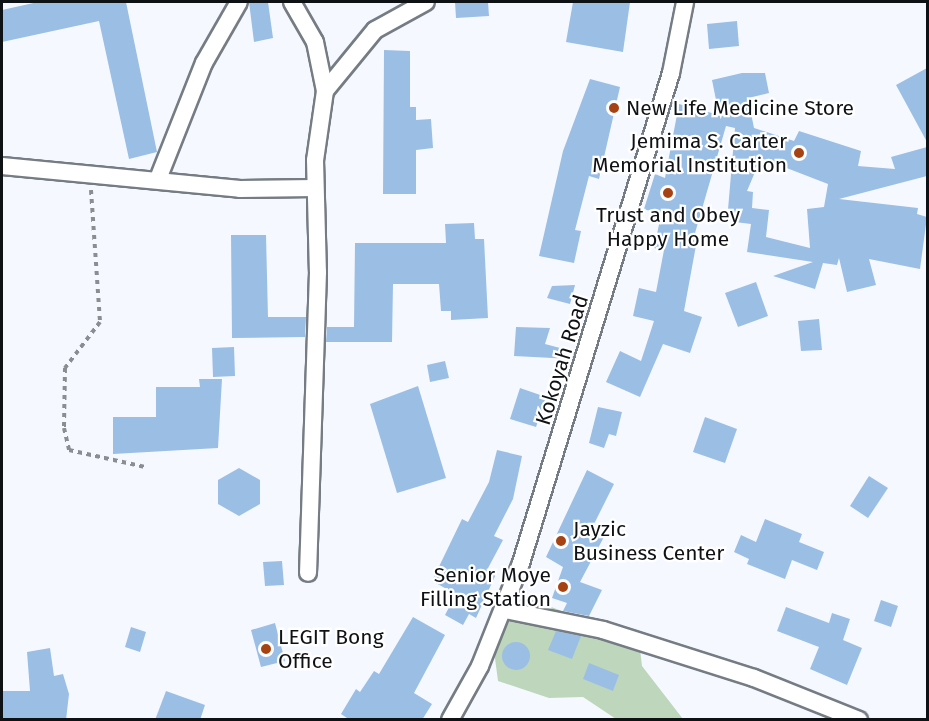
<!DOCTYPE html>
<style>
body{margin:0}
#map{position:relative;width:929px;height:721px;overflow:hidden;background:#f5f9ff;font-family:"Fira Sans",sans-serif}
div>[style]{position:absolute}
.green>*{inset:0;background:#bed7bc}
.building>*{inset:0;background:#9bbee5}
.round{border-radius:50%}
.path>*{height:4px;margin-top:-2px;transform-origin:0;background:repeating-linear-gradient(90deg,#8a8e93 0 4.5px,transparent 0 9px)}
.roads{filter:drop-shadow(2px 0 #757c84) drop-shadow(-2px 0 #757c84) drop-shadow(0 2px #757c84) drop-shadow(0 -2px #757c84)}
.minor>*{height:16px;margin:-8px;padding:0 8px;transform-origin:8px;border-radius:8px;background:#fff}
.dots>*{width:16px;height:16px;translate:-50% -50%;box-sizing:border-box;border:3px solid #fff;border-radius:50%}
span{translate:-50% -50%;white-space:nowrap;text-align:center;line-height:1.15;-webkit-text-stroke:4.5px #fff;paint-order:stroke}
.poi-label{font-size:21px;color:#0f1215}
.left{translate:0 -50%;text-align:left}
.right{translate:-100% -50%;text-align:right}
.street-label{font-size:21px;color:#0f1215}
.frame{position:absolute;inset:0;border:3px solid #0f1215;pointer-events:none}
</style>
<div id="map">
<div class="green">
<div style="clip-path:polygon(522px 596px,639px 640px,642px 666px,683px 719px,616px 719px,583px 697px,549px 698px,498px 681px,494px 651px)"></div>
</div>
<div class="building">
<div style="clip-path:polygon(38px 2px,126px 2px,157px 152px,129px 159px,99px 21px,2px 42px,2px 10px)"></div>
<div style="clip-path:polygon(249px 2px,268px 2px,273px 38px,254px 42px)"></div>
<div style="clip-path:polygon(455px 2px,488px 2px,489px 16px,456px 18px)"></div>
<div style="clip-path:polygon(573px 2px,630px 2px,623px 52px,566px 42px)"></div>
<div style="clip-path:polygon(737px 21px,739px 46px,709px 49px,707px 24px)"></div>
<div style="clip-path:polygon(384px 50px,410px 51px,410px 107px,416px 107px,416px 120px,431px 119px,433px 148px,416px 150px,416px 194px,383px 194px)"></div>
<div style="clip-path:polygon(927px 68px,927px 142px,896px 85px)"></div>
<div style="clip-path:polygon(evenodd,742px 73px,765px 73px,769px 93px,748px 98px,754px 128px,794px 141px,799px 131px,861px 151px,858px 166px,895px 169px,891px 157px,927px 147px,927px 176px,839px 199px,918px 208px,917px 214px,927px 217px,920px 269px,869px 259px,876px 285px,847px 292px,839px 258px,837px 265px,823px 263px,815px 289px,773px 276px,813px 262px,747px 252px,751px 224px,727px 221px,735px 128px,726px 126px,693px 240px,697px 240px,684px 311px,702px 317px,690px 353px,663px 344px,640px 397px,606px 382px,620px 351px,641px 361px,654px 321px,633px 316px,639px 288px,656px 292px,664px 250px,654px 248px,661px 215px,644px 209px,655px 174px,665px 178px,679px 104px,719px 115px,712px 80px,742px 73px,761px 158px,828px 184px,824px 207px,807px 209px,810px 248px,766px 237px,769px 210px,752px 208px,753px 192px,747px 191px,761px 158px)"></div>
<div style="clip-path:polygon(590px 79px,620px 87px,599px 179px,589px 176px,575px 230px,581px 231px,574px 263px,539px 256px,563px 151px)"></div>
<div style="clip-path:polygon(474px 223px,475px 239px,484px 239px,488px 318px,451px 320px,451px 311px,441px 311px,439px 284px,393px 284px,392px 342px,326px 342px,327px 327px,354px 327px,355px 243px,446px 243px,445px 224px)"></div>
<div style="clip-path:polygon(231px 235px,266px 235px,268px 317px,306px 317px,305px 337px,232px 338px)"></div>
<div style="clip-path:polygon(756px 282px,768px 316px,738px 327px,725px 293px)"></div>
<div style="clip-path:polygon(575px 285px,570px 304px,547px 298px,552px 286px)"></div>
<div style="clip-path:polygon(819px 319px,822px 350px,801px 351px,798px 321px)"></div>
<div style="clip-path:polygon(516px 327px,550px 328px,545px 344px,575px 352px,572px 359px,514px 356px)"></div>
<div style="clip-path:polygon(234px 347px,235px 376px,213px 377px,212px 348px)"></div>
<div style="clip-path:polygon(445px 361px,449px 378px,430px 382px,427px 365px)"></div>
<div style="clip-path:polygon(199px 379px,222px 379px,218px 448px,113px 454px,113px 417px,156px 417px,156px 387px,200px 387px)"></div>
<div style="clip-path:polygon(418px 386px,446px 478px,397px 493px,370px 404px)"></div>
<div style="clip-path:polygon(520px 388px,546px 397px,536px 427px,510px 419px)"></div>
<div style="clip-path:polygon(598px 407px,622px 412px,616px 436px,609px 434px,604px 448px,589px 443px)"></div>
<div style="clip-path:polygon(705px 417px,737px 429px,725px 463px,693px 452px)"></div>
<div style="clip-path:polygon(497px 450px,522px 456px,513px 499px,494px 536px,503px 540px,487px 570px,496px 574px,476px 618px,469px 614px,463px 625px,445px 615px,456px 594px,432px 581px,462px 519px,468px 522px,489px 482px)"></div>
<div style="clip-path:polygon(239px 468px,260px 480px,260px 504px,239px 516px,218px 504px,218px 480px)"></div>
<div style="clip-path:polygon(587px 470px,614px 484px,592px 528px,605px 535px,580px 582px,602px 590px,589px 616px,563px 611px,567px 603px,552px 598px,563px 567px,546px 557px)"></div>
<div style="clip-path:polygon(869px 476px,888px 488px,868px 518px,850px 506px)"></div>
<div style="clip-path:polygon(765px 519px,802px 534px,799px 542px,824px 552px,817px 570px,792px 560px,785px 579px,747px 564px,749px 559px,734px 552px,741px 535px,756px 542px)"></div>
<div style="clip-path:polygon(282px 561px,284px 585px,265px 586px,263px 562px)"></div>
<div style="clip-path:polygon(881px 600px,898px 606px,891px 627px,874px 621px)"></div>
<div style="clip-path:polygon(786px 607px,829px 623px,832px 613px,850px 619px,843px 640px,862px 648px,847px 685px,810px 669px,819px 647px,777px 631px)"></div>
<div style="clip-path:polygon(413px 617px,445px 635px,414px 693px,432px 704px,422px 720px,350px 720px,341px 714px,356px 689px,360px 692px,374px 671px,379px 674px)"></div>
<div style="clip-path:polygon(275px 623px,285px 661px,261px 667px,251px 630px)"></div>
<div style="clip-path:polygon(131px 627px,146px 632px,140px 652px,125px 647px)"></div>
<div style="clip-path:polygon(556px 631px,581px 636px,572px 659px,548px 650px)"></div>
<div class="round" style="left:502px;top:642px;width:28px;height:28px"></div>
<div style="clip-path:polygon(50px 648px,54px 676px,63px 674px,69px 694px,66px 720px,2px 720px,2px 691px,30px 691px,27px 652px)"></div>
<div style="clip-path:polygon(589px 663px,619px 675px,613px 691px,583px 679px)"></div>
<div style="clip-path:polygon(166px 691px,205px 705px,200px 720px,155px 720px)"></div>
</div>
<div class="path">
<div style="left:91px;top:190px;width:132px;rotate:86.1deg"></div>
<div style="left:100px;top:322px;width:58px;rotate:127.3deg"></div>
<div style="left:65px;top:368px;width:60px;rotate:91deg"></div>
<div style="left:64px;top:428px;width:23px;rotate:77deg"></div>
<div style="left:69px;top:450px;width:78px;rotate:12.6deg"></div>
</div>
<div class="roads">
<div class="minor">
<div style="left:292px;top:2px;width:46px;rotate:60.1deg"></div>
<div style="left:315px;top:42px;width:50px;rotate:78.5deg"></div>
<div style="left:325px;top:91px;width:70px;rotate:98.2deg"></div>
<div style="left:315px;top:160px;width:112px;rotate:88.5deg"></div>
<div style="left:318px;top:272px;width:301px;rotate:91.9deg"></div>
<div style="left:325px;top:91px;width:79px;rotate:-50.7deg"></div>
<div style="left:375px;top:30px;width:58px;rotate:-28.8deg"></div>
<div style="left:2px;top:166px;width:239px;rotate:5.5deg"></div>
<div style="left:240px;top:189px;width:75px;rotate:-0.8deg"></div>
<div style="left:158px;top:179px;width:125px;rotate:-68.4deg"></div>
<div style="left:204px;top:63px;width:70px;rotate:-60.2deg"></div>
<div style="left:505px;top:610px;width:100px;rotate:11.5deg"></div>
<div style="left:603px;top:630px;width:158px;rotate:17.6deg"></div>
<div style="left:754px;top:678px;width:113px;rotate:21.8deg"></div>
<div style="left:450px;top:720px;width:62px;rotate:-60.9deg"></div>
<div style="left:480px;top:666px;width:111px;rotate:-68.3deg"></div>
<div style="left:521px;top:563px;width:512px;rotate:-72.98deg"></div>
<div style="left:671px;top:73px;width:72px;rotate:-78.8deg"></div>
</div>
</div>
<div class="dots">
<div style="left:614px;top:108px;background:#a74312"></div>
<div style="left:799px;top:153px;background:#a74312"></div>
<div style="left:668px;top:193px;background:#a74312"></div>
<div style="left:561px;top:541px;background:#a74312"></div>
<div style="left:563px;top:587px;background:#a74312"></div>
<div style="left:266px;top:649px;background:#a74312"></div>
</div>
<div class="poi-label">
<span class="left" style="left:626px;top:108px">New Life Medicine Store</span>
<span class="right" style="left:787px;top:153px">Jemima S. Carter<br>Memorial Institution</span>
<span style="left:668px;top:227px">Trust and Obey<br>Happy Home</span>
<span class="left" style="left:573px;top:541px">Jayzic<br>Business Center</span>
<span class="right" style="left:551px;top:587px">Senior Moye<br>Filling Station</span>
<span class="left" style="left:278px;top:649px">LEGIT Bong<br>Office</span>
</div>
<div class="street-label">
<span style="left:562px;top:360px;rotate:-73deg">Kokoyah Road</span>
</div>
<div class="frame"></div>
</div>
